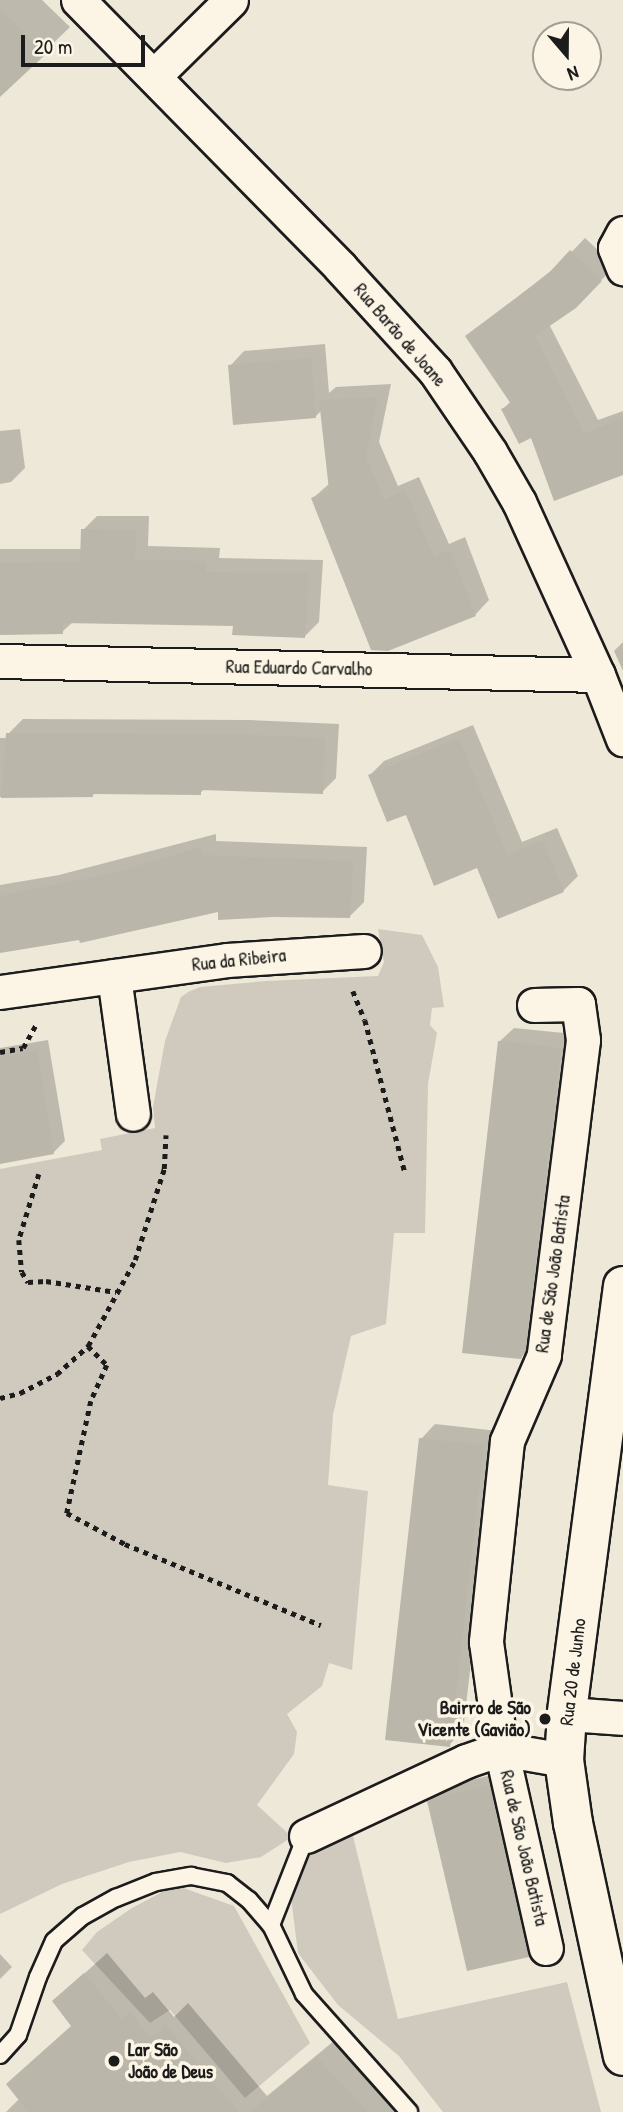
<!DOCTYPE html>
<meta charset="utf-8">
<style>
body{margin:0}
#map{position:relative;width:623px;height:2112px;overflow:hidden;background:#eee8d9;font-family:"Patrick Hand",sans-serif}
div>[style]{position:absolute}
.green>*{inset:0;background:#cfcabd}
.shadow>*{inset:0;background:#0003}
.building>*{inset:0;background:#bab6aa}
.path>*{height:4.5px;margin-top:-2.25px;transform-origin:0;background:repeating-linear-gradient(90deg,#1c1c1c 0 5px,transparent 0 10px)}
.roads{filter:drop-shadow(2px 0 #1c1c1c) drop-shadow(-2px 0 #1c1c1c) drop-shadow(0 2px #1c1c1c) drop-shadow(0 -2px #1c1c1c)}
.lane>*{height:16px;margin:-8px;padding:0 8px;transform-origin:8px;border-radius:8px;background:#fcf5e5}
.street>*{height:33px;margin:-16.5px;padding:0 16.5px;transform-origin:16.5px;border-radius:16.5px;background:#fcf5e5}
.secondary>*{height:38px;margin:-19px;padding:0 19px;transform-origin:19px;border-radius:19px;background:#fcf5e5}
.dots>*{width:19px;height:19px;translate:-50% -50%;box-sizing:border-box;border:4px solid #fcf5e5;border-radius:50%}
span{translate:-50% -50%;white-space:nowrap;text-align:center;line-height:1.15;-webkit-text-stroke:7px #fcf5e5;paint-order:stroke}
.street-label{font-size:19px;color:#1c1c1c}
.poi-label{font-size:19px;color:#1c1c1c;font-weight:700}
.right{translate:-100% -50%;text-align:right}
.left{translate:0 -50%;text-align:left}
.north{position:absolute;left:532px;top:21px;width:70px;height:70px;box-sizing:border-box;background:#fcf5e5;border:2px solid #a29e95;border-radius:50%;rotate:160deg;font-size:19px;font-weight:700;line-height:28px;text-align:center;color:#1c1c1c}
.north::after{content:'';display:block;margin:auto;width:24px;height:32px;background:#1c1c1c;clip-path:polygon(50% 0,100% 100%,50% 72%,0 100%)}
.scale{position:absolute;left:21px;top:35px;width:124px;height:32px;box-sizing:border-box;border:4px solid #1c1c1c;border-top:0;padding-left:9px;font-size:21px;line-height:24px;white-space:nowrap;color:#1c1c1c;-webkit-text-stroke:5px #fcf5e5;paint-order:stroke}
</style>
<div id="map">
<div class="green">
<div style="clip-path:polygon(378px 929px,422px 935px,438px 967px,444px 1007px,432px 1008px,430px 1025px,437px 1033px,428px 1084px,425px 1233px,394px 1233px,386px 1324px,351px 1336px,333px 1415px,328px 1485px,368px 1491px,352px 1670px,329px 1663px,322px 1686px,287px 1714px,297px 1732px,294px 1754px,257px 1805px,292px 1837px,261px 1857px,226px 1863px,180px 1852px,129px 1862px,62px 1884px,0 1914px,0 1169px,102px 1150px,100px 1139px,155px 1128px,153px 1107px,165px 1041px,181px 997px,188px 992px,200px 987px,266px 981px,378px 976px,384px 962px)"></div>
<div style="clip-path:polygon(349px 1820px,398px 2019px,567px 1982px,601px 2112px,443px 2112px,399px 2056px,338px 2005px,298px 1953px,291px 1898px,315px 1843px)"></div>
<div style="clip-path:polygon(175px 1885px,234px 1906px,310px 2043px,245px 2098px,170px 2010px,150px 2023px,82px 1950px,97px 1932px,132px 1908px)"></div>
</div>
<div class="shadow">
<div style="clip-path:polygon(0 0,42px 0,70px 27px,0 95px)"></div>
<div style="clip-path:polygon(585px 238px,615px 266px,575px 307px,549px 324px,598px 420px,623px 411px,623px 473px,532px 435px,503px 409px,511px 401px,467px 336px,561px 263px)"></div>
<div style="clip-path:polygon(325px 344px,329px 393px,336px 387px,391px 384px,379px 442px,398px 486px,419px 477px,449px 544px,465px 537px,489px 600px,475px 615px,313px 498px,330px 483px,322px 410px,315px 417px,230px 366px,244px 351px)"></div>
<div style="clip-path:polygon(20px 429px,25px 468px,11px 482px,0 484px,0 431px)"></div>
<div style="clip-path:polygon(97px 516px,149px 516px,148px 546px,220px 548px,219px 558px,323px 560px,319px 622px,305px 636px,235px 625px,73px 622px,62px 632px,0 632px,0 549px,82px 549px,83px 530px)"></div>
<div style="clip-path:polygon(623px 642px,623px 671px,614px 651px)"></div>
<div style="clip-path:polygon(23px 719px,249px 720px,339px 724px,336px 778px,322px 792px,206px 788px,200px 793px,96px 792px,92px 796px,0 797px,0 738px,8px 738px,8px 734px)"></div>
<div style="clip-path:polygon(473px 725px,522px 842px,557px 828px,578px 876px,563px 891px,478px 865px,406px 813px,370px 775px,384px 761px)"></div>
<div style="clip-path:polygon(216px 834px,216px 841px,367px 847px,364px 902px,350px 916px,220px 910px,81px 938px,0 950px,0 885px,59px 875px)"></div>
<div style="clip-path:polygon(514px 1028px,574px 1034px,535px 1343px,520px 1358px,499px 1042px)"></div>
<div style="clip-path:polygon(48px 1040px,65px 1141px,54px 1152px,0 1163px,0 1048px)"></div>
<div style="clip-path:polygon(435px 1424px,498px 1431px,463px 1731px,449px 1745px,421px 1439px)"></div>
<div style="clip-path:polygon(504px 1772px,543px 1941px,529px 1955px,468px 1969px,429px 1801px,443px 1787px)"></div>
<div style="clip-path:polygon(107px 1953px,145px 1998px,153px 1992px,174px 2017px,188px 2003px,267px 2096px,340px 2036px,410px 2112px,6px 2112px,20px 2098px,73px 2024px,54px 2001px)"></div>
<div style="clip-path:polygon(0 1954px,12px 1967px,0 1979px)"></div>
</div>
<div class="building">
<div style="clip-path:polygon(0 9px,46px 54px,0 97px)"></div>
<div style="clip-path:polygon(570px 250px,602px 281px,576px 308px,535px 336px,584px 433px,623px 418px,623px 475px,554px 501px,531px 438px,519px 444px,501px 409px,511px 404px,465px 336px,547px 275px)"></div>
<div style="clip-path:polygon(311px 358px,316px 418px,233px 425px,228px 365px)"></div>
<div style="clip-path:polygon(378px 397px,366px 457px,384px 500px,405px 490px,434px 557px,450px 550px,476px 616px,388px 651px,371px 650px,311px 498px,329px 490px,319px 400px)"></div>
<div style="clip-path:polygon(81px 529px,136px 530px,135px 560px,206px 561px,206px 572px,309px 573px,305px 638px,232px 635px,233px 626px,63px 623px,63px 634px,0 635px,0 563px,80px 562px)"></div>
<div style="clip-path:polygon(6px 733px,234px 734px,325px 738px,323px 794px,201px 790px,201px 795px,93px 794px,93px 797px,1px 798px)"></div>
<div style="clip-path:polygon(459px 738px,507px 855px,543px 841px,564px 892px,498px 919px,477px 868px,434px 886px,406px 815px,387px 822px,368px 775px)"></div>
<div style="clip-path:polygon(202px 847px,202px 855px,353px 861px,350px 918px,273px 917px,218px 920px,218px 912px,80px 943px,79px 940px,0 953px,0 896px,105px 875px)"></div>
<div style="clip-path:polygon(498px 1041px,561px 1048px,525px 1350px,521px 1359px,462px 1353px)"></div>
<div style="clip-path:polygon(37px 1050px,54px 1154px,0 1164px,0 1057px)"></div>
<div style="clip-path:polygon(419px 1438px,484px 1445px,450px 1747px,385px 1740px)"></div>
<div style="clip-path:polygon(489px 1785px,529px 1957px,467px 1971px,427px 1801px)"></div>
<div style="clip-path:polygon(84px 1973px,122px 2019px,130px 2012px,151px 2038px,165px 2024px,239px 2112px,28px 2112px,6px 2084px,71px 2026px,52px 2001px)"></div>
<div style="clip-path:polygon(317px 2057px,368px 2112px,250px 2112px)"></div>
</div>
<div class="path">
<div style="left:353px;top:991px;width:31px;rotate:68deg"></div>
<div style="left:365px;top:1020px;width:157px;rotate:75.3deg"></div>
<div style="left:0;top:1052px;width:23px;rotate:-10deg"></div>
<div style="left:23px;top:1048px;width:26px;rotate:-61deg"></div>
<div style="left:39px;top:1174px;width:69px;rotate:106.9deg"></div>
<div style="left:19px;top:1240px;width:32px;rotate:85deg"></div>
<div style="left:22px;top:1272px;width:12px;rotate:59deg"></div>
<div style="left:28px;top:1282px;width:18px;rotate:-3deg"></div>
<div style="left:46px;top:1281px;width:71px;rotate:8.9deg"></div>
<div style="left:88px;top:1346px;width:27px;rotate:45deg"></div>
<div style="left:107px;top:1365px;width:39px;rotate:114deg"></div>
<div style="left:91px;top:1401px;width:115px;rotate:102.1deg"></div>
<div style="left:67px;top:1513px;width:66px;rotate:28.1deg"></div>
<div style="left:125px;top:1544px;width:212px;rotate:22.5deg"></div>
<div style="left:0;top:1398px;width:21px;rotate:-14deg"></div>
<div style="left:20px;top:1393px;width:42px;rotate:-27.2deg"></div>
<div style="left:57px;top:1374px;width:42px;rotate:-42.1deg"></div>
<div style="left:88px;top:1346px;width:98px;rotate:-61.3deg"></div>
<div style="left:135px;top:1260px;width:96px;rotate:-72.3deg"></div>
<div style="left:164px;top:1169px;width:34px;rotate:-87deg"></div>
</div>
<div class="roads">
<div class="lane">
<div style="left:271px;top:1925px;width:96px;rotate:-68.5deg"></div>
<div style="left:0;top:2055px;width:27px;rotate:-48deg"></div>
<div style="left:18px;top:2035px;width:61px;rotate:-71deg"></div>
<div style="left:38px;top:1977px;width:39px;rotate:-66deg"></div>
<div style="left:54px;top:1941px;width:38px;rotate:-41deg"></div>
<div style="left:83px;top:1916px;width:38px;rotate:-29deg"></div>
<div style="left:116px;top:1898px;width:43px;rotate:-21.8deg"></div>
<div style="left:156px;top:1882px;width:36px;rotate:-10deg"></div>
<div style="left:191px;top:1876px;width:37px;rotate:11deg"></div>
<div style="left:227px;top:1883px;width:28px;rotate:38deg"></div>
<div style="left:249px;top:1900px;width:33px;rotate:49deg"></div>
<div style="left:271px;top:1925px;width:76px;rotate:64.4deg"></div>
<div style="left:304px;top:1994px;width:158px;rotate:48.3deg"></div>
</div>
<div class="street">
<div style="left:78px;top:0;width:375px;rotate:45.5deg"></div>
<div style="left:341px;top:268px;width:139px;rotate:47.6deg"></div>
<div style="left:435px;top:371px;width:98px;rotate:55.8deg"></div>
<div style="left:490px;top:452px;width:58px;rotate:59.9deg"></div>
<div style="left:519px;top:502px;width:190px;rotate:65.5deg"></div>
<div style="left:598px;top:675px;width:69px;rotate:68.7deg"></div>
<div style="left:154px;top:76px;width:108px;rotate:-44.6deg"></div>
<div style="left:623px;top:233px;width:17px;rotate:118deg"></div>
<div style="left:615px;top:248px;width:22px;rotate:68deg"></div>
<div style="left:0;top:661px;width:598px;rotate:1.34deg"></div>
<div style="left:114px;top:976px;width:139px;rotate:82.2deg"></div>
<div style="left:0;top:992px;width:229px;rotate:-8deg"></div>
<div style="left:227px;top:960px;width:137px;rotate:-3.8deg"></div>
<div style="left:534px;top:1005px;width:44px;rotate:-1.3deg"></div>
<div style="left:578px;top:1004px;width:36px;rotate:82deg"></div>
<div style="left:583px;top:1040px;width:317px;rotate:97.1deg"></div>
<div style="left:544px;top:1355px;width:94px;rotate:113.3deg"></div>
<div style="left:507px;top:1441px;width:202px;rotate:96deg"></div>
<div style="left:486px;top:1642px;width:108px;rotate:82deg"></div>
<div style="left:501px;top:1749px;width:204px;rotate:77.3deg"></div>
<div style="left:567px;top:1714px;width:56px;rotate:4.1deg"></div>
<div style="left:306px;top:1836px;width:177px;rotate:-25.1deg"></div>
<div style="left:466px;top:1761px;width:37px;rotate:-19deg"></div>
<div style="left:501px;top:1749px;width:64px;rotate:9.9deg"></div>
</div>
<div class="secondary">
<div style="left:623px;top:1286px;width:432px;rotate:97.5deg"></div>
<div style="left:567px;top:1714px;width:46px;rotate:93.7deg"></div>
<div style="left:564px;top:1760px;width:64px;rotate:81.9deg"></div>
<div style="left:573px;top:1823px;width:238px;rotate:77.9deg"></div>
</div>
</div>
<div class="dots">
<div style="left:545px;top:1719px;background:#1c1c1c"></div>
<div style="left:114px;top:2061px;background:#1c1c1c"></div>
</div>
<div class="street-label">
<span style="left:400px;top:335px;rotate:49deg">Rua Barão de Joane</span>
<span style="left:299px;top:668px;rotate:1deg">Rua Eduardo Carvalho</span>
<span style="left:239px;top:960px;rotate:-6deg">Rua da Ribeira</span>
<span style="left:553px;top:1274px;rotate:-82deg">Rua de São João Batista</span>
<span style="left:573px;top:1672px;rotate:-83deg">Rua 20 de Junho</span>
<span style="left:524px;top:1848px;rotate:77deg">Rua de São João Batista</span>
</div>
<div class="poi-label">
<span class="right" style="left:531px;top:1719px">Bairro de São<br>Vicente (Gavião)</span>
<span class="left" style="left:128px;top:2061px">Lar São<br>João de Deus</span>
</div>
<div class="north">N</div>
<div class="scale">20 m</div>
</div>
